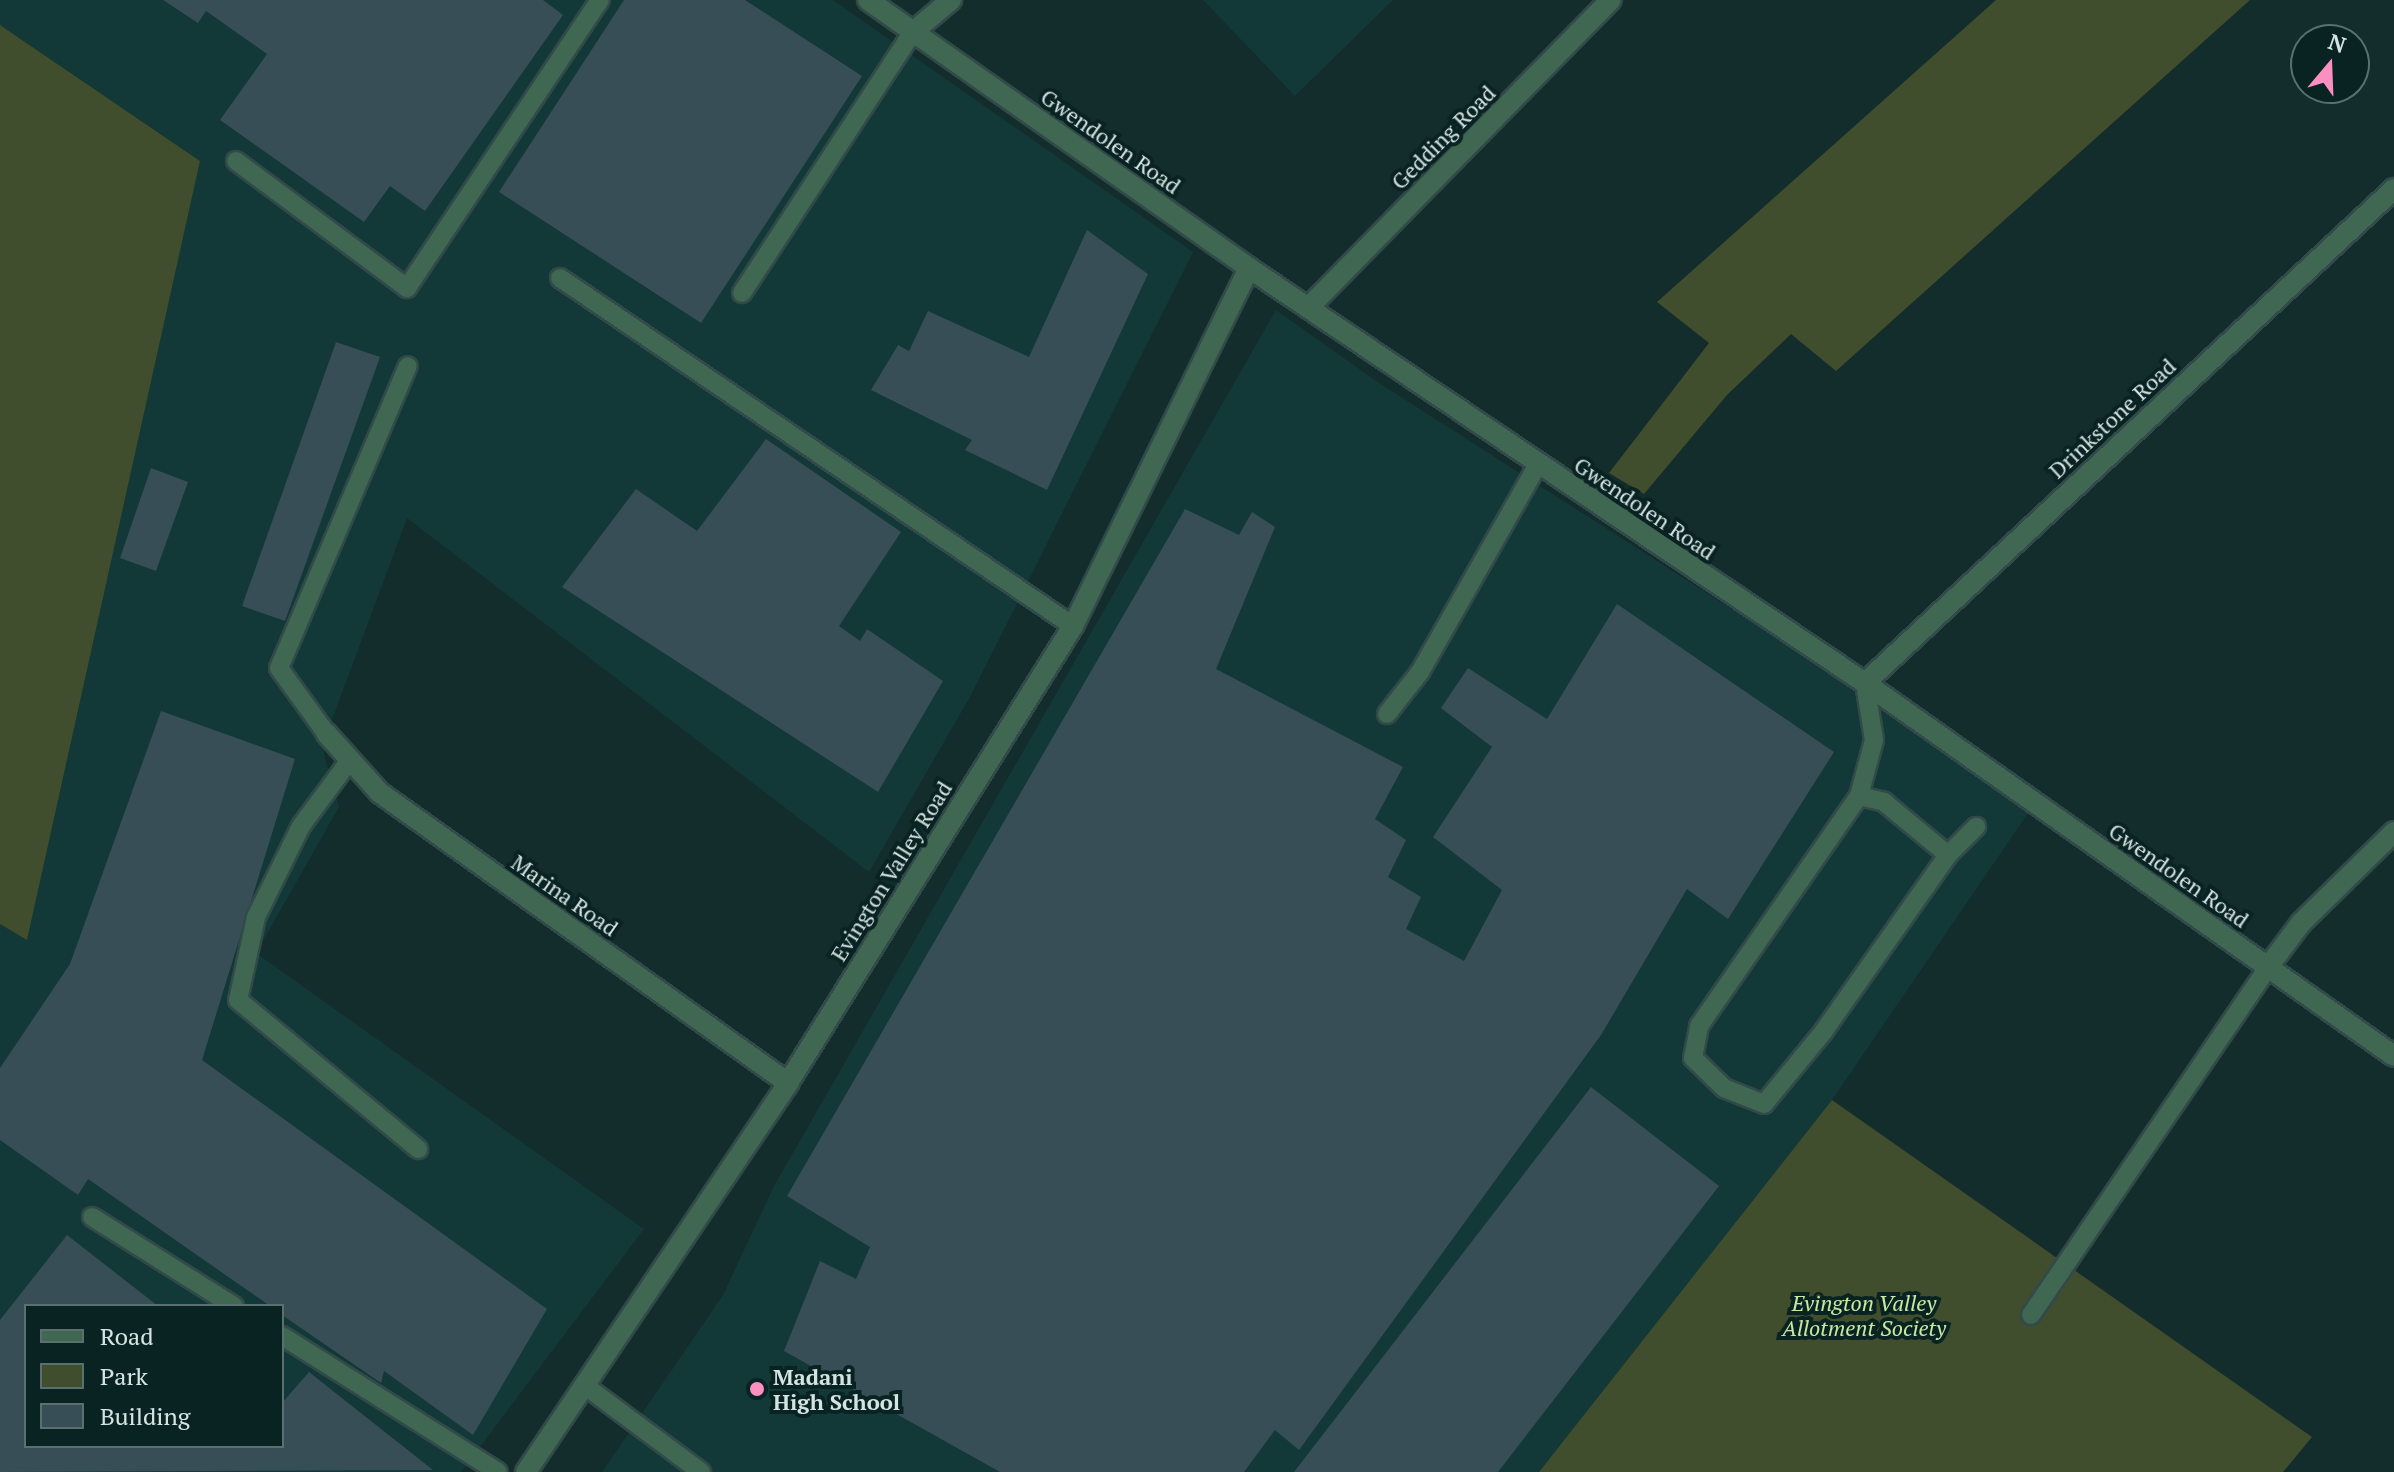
<!DOCTYPE html>
<style>
body{margin:0}
#map{position:relative;width:2394px;height:1472px;overflow:hidden;background:#132d2c;font-family:"PT Serif",serif}
div>[style]{position:absolute}
.built>*{inset:0;background:#123837}
.green>*{inset:0;background:#404e2e}
.building>*{inset:0;background:#374e57}
.roads{filter:drop-shadow(2px 0 #324a49) drop-shadow(-2px 0 #324a49) drop-shadow(0 2px #324a49) drop-shadow(0 -2px #324a49)}
.service>*{height:18px;margin:-9px;padding:0 9px;transform-origin:9px;border-radius:9px;background:#3f6751}
.minor>*{height:20px;margin:-10px;padding:0 10px;transform-origin:10px;border-radius:10px;background:#3f6751}
.tertiary>*{height:20px;margin:-10px;padding:0 10px;transform-origin:10px;border-radius:10px;background:#3f6751}
.dots>*{width:22px;height:22px;translate:-50% -50%;box-sizing:border-box;border:4px solid #082322;border-radius:50%}
span{translate:-50% -50%;white-space:nowrap;text-align:center;line-height:1.15;-webkit-text-stroke:8px #082322;paint-order:stroke}
.street-label{font-size:22px;color:#d5e4e3}
.park-label{font-size:22px;color:#c9e8a1;font-style:italic}
.poi-label{font-size:22px;color:#d5e4e3;font-weight:700}
.left{translate:0 -50%;text-align:left}
.legend{position:absolute;left:24px;top:1304px;width:260px;height:144px;box-sizing:border-box;background:#082322;border:2px solid #5a706f;margin:0;padding:10px 14px;list-style:none;font-size:24px;color:#d5e4e3}
.legend li{display:flex;align-items:center;gap:16px;height:40px}
.legend b{width:40px;border:2px solid #5a706f}
.north{position:absolute;left:2290px;top:24px;width:80px;height:80px;box-sizing:border-box;background:#082322;border:2px solid #5a706f;border-radius:50%;rotate:19deg;font-size:22px;font-weight:700;line-height:32px;text-align:center;color:#d5e4e3}
.north::after{content:'';display:block;margin:auto;width:28px;height:36px;background:#fc8fc2;clip-path:polygon(50% 0,100% 100%,50% 72%,0 100%)}
</style>
<div id="map">
<div class="built">
<div style="clip-path:polygon(evenodd,0 0,833px 0,1193px 252px,970px 697px,869px 872px,407px 518px,322px 747px,339px 807px,256px 953px,644px 1229px,461px 1472px,0 1472px,0 924px,27px 939px,200px 161px,0 25px,0 0,26px 1306px,282px 1306px,282px 1446px,26px 1446px,26px 1306px)"></div>
<div style="clip-path:polygon(1203px 0,1393px 0,1295px 96px)"></div>
<div style="clip-path:polygon(1276px 310px,1379px 383px,2035px 803px,1832px 1100px,1539px 1472px,602px 1472px,723px 1295px,774px 1186px)"></div>
</div>
<div class="green">
<div style="clip-path:polygon(1996px 0,2250px 0,1836px 371px,1791px 334px,1727px 395px,1644px 494px,1609px 473px,1709px 343px,1657px 302px)"></div>
<div style="clip-path:polygon(0 25px,200px 161px,27px 940px,0 924px)"></div>
<div style="clip-path:polygon(1832px 1100px,2312px 1437px,2283px 1472px,1539px 1472px)"></div>
</div>
<div class="building">
<div style="clip-path:polygon(163px 0,543px 0,563px 15px,425px 211px,390px 186px,364px 222px,220px 120px,267px 54px,206px 11px,198px 23px)"></div>
<div style="clip-path:polygon(624px 0,745px 0,862px 76px,701px 323px,499px 192px)"></div>
<div style="clip-path:polygon(1087px 230px,1148px 274px,1047px 490px,965px 450px,972px 440px,871px 390px,898px 345px,909px 351px,928px 311px,1029px 357px)"></div>
<div style="clip-path:polygon(336px 342px,380px 357px,285px 621px,242px 606px)"></div>
<div style="clip-path:polygon(766px 439px,901px 532px,839px 626px,860px 641px,867px 629px,943px 681px,878px 792px,562px 587px,636px 489px,697px 531px)"></div>
<div style="clip-path:polygon(151px 468px,188px 482px,156px 571px,120px 558px)"></div>
<div style="clip-path:polygon(1185px 509px,1239px 535px,1252px 512px,1275px 527px,1216px 669px,1403px 767px,1375px 819px,1406px 840px,1388px 877px,1421px 897px,1406px 929px,1464px 961px,1502px 890px,1433px 837px,1492px 747px,1441px 708px,1468px 668px,1547px 719px,1617px 604px,1834px 752px,1728px 919px,1687px 889px,1601px 1035px,1299px 1450px,1275px 1430px,1244px 1472px,1000px 1472px,784px 1351px,820px 1261px,856px 1279px,870px 1247px,787px 1196px)"></div>
<div style="clip-path:polygon(161px 711px,295px 759px,202px 1060px,547px 1309px,473px 1435px,384px 1371px,381px 1383px,282px 1315px,282px 1306px,270px 1306px,88px 1179px,78px 1195px,0 1140px,0 1068px,70px 964px)"></div>
<div style="clip-path:polygon(1591px 1087px,1719px 1186px,1498px 1472px,1294px 1472px)"></div>
<div style="clip-path:polygon(67px 1235px,158px 1306px,26px 1306px,26px 1446px,282px 1446px,282px 1403px,309px 1372px,433px 1470px,0 1472px,0 1320px)"></div>
</div>
<div class="roads">
<div class="service">
<div style="left:236px;top:161px;width:213px;rotate:36.6deg"></div>
<div style="left:407px;top:288px;width:347px;rotate:-56.2deg"></div>
<div style="left:560px;top:278px;width:620px;rotate:34.15deg"></div>
<div style="left:742px;top:293px;width:312px;rotate:-56.8deg"></div>
<div style="left:1387px;top:714px;width:53px;rotate:-51.8deg"></div>
<div style="left:1420px;top:672px;width:239px;rotate:-60.4deg"></div>
<div style="left:326px;top:733px;width:80px;rotate:-125.9deg"></div>
<div style="left:279px;top:668px;width:328px;rotate:-66.9deg"></div>
<div style="left:350px;top:760px;width:82px;rotate:126.6deg"></div>
<div style="left:301px;top:826px;width:102px;rotate:116.3deg"></div>
<div style="left:256px;top:917px;width:85px;rotate:102.2deg"></div>
<div style="left:238px;top:1000px;width:234px;rotate:39.6deg"></div>
<div style="left:1859px;top:796px;width:26px;rotate:13deg"></div>
<div style="left:1884px;top:802px;width:83px;rotate:39.6deg"></div>
<div style="left:1948px;top:855px;width:215px;rotate:125.2deg"></div>
<div style="left:1824px;top:1031px;width:94px;rotate:129.4deg"></div>
<div style="left:1764px;top:1104px;width:43px;rotate:-158.2deg"></div>
<div style="left:1724px;top:1088px;width:43px;rotate:-135.9deg"></div>
<div style="left:1693px;top:1058px;width:33px;rotate:-79deg"></div>
<div style="left:1699px;top:1026px;width:280px;rotate:-55.2deg"></div>
<div style="left:1859px;top:796px;width:58px;rotate:-75deg"></div>
<div style="left:1874px;top:740px;width:58px;rotate:-99deg"></div>
<div style="left:1948px;top:855px;width:40px;rotate:-45deg"></div>
<div style="left:92px;top:1217px;width:168px;rotate:32.1deg"></div>
<div style="left:2031px;top:1315px;width:421px;rotate:-55.7deg"></div>
<div style="left:282px;top:1336px;width:255px;rotate:32.2deg"></div>
<div style="left:584px;top:1385px;width:146px;rotate:36.6deg"></div>
</div>
<div class="minor">
<div style="left:913px;top:32px;width:50px;rotate:-40.1deg"></div>
<div style="left:1308px;top:308px;width:432px;rotate:-45.5deg"></div>
<div style="left:1865px;top:683px;width:724px;rotate:-43.04deg"></div>
<div style="left:326px;top:733px;width:81px;rotate:48deg"></div>
<div style="left:380px;top:793px;width:501px;rotate:35.4deg"></div>
<div style="left:2268px;top:967px;width:55px;rotate:-53.1deg"></div>
<div style="left:2301px;top:923px;width:130px;rotate:-44.4deg"></div>
<div style="left:526px;top:1472px;width:469px;rotate:-56deg"></div>
<div style="left:788px;top:1083px;width:539px;rotate:-58.05deg"></div>
<div style="left:1073px;top:626px;width:399px;rotate:-63.8deg"></div>
</div>
<div class="tertiary">
<div style="left:868px;top:0;width:466px;rotate:35.1deg"></div>
<div style="left:1249px;top:268px;width:743px;rotate:33.97deg"></div>
<div style="left:1865px;top:683px;width:647px;rotate:35.19deg"></div>
</div>
</div>
<div class="dots">
<div style="left:757px;top:1389px;background:#fc8fc2"></div>
</div>
<div class="street-label">
<span style="left:1443px;top:137px;rotate:-45deg">Gedding Road</span>
<span style="left:1111px;top:141px;rotate:35deg">Gwendolen Road</span>
<span style="left:2112px;top:418px;rotate:-43deg">Drinkstone Road</span>
<span style="left:1645px;top:508px;rotate:34deg">Gwendolen Road</span>
<span style="left:891px;top:871px;rotate:-58deg">Evington Valley Road</span>
<span style="left:2179px;top:875px;rotate:35deg">Gwendolen Road</span>
<span style="left:565px;top:895px;rotate:35deg">Marina Road</span>
</div>
<div class="park-label">
<span style="left:1864px;top:1315px">Evington Valley<br>Allotment Society</span>
</div>
<div class="poi-label">
<span class="left" style="left:773px;top:1389px">Madani<br>High School</span>
</div>
<ul class="legend">
<li><b style="height:10px;background:#3f6751"></b>Road</li>
<li><b style="height:22px;background:#404e2e"></b>Park</li>
<li><b style="height:22px;background:#374e57"></b>Building</li>
</ul>
<div class="north">N</div>
</div>
